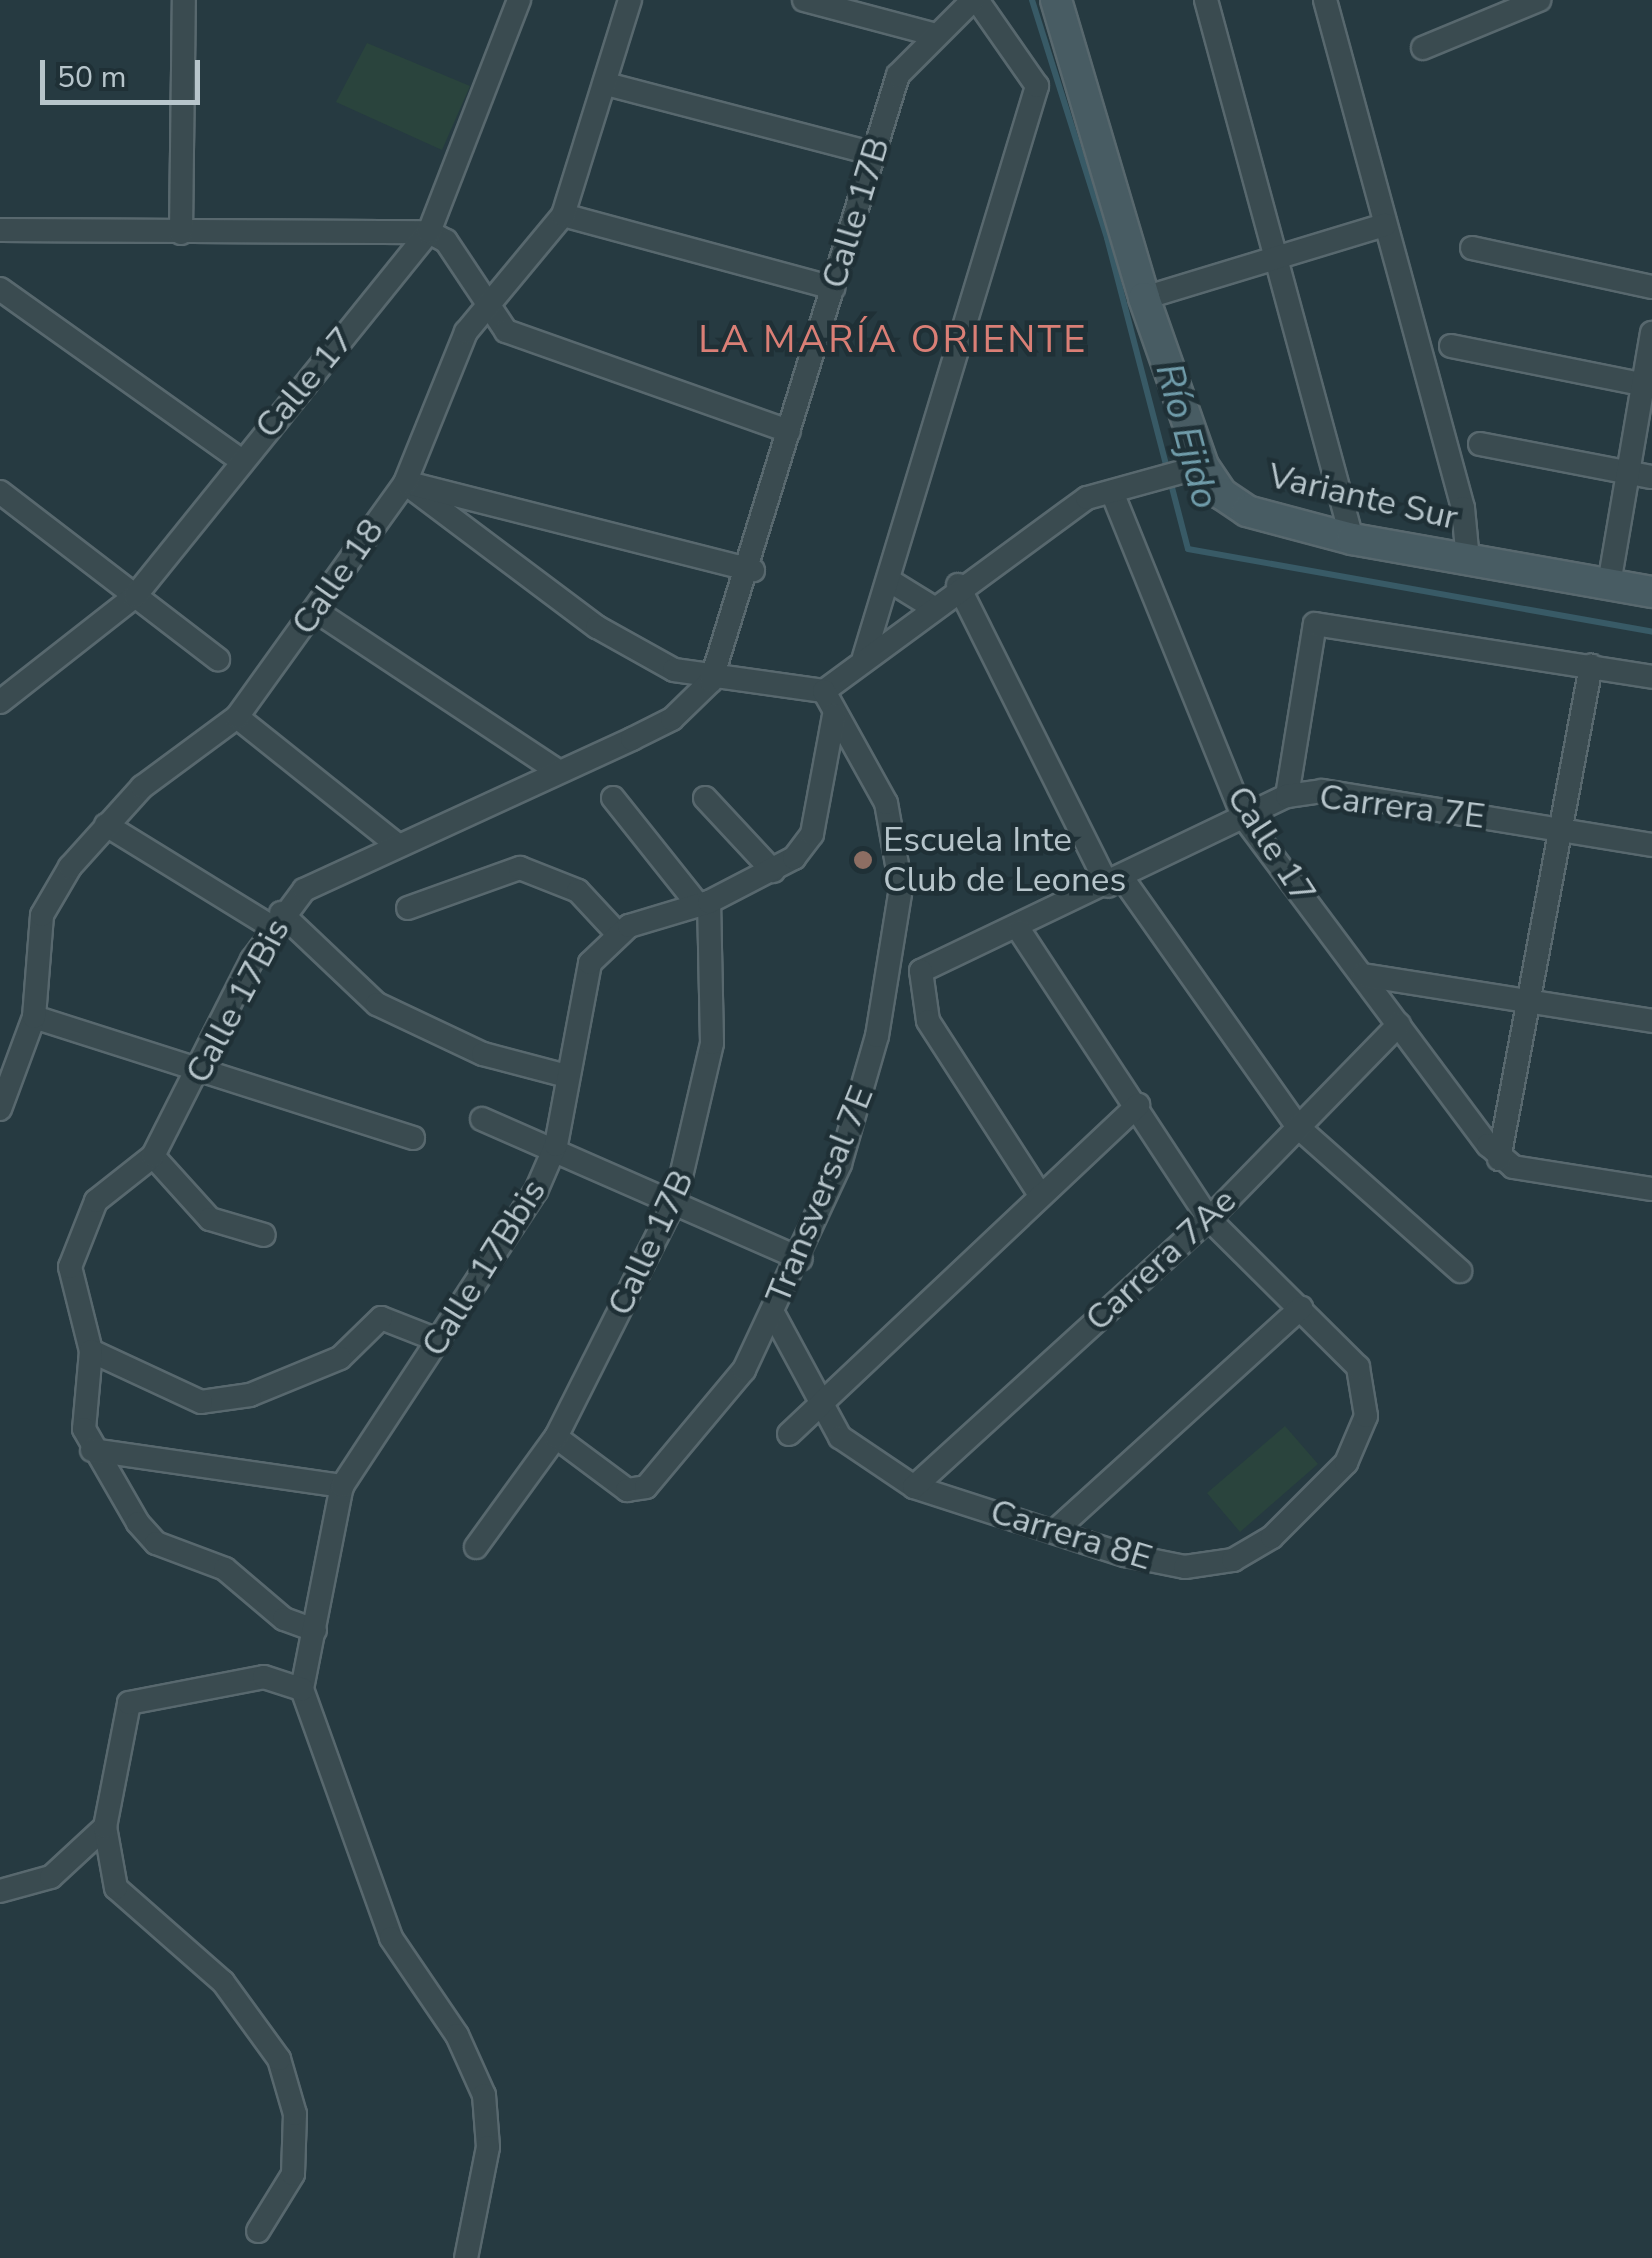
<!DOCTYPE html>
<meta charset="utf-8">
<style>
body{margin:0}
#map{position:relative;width:1652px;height:2258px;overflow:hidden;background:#263a41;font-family:"Nunito Sans",sans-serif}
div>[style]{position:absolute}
.green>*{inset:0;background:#2a443d}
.stream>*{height:6px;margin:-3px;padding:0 3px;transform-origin:3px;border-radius:3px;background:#385a66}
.roads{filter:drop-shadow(2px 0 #58686e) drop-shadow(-2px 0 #58686e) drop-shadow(0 2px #58686e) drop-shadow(0 -2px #58686e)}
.street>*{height:22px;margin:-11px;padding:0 11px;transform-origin:11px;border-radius:11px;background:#3a4b50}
.secondary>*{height:30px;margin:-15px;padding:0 15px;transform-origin:15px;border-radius:15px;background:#485c63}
.dots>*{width:28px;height:28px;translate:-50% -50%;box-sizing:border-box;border:5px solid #1f3036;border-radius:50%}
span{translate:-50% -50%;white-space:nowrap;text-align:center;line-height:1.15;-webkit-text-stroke:9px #1f3036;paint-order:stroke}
.street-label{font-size:35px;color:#b7c5cb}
.poi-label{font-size:35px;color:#b7c5cb}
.left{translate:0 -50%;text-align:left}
.neighbourhood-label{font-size:38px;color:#da7f76;letter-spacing:2.5px}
.water-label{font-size:38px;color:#709caa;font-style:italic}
.scale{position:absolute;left:40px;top:60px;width:160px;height:45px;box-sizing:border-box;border:5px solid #b7c5cb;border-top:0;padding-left:12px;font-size:30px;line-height:35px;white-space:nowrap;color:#b7c5cb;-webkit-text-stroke:8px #1f3036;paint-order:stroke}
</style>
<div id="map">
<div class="green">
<div style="clip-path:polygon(367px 43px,470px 86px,442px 150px,336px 102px)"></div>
<div style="clip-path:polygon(1285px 1426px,1318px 1464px,1240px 1532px,1207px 1493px)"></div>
</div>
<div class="stream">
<div style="left:1032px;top:0;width:250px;rotate:72.5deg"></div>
<div style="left:1107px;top:238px;width:321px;rotate:75.4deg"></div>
<div style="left:1188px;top:549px;width:471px;rotate:10.1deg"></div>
</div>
<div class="roads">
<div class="street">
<div style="left:804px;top:0;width:133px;rotate:14.8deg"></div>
<div style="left:1206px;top:0;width:558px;rotate:74.84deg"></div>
<div style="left:1325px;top:0;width:526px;rotate:74.8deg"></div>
<div style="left:1463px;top:508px;width:52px;rotate:84.5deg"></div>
<div style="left:1423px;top:48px;width:126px;rotate:-22.5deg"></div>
<div style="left:606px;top:84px;width:277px;rotate:14.6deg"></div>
<div style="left:563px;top:215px;width:280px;rotate:15.1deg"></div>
<div style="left:0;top:230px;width:429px;rotate:0.3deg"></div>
<div style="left:429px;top:232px;width:19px;rotate:28deg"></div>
<div style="left:446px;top:241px;width:108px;rotate:56.3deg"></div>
<div style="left:506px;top:331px;width:300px;rotate:19.5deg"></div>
<div style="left:181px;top:233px;width:233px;rotate:-89.3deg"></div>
<div style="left:1472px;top:248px;width:184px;rotate:12.2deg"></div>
<div style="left:0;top:289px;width:296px;rotate:35.4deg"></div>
<div style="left:1144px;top:298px;width:252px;rotate:-16.9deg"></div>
<div style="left:1451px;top:346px;width:205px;rotate:11.3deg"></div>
<div style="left:1480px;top:444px;width:175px;rotate:10.9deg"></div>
<div style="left:405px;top:483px;width:240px;rotate:36.9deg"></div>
<div style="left:597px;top:627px;width:88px;rotate:29.2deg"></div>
<div style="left:674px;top:670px;width:151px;rotate:8deg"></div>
<div style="left:408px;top:483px;width:356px;rotate:14.2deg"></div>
<div style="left:0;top:492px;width:275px;rotate:37.5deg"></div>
<div style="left:1112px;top:492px;width:352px;rotate:68deg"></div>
<div style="left:1244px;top:818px;width:408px;rotate:53.3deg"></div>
<div style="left:1488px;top:1145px;width:33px;rotate:41deg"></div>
<div style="left:1513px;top:1167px;width:141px;rotate:9deg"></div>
<div style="left:890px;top:581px;width:46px;rotate:31.6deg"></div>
<div style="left:1609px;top:584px;width:255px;rotate:-80.3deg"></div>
<div style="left:958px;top:585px;width:336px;rotate:63.5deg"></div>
<div style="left:316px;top:611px;width:288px;rotate:33.5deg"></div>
<div style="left:864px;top:657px;width:597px;rotate:-73.14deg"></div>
<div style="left:1037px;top:86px;width:105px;rotate:-124.9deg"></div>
<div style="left:824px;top:691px;width:326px;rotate:-36.3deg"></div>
<div style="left:1087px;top:498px;width:120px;rotate:-15.4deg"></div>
<div style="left:0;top:702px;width:172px;rotate:-38.1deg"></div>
<div style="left:135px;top:596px;width:468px;rotate:-51.1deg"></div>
<div style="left:429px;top:232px;width:249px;rotate:-68.8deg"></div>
<div style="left:237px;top:717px;width:202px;rotate:38.6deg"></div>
<div style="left:1287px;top:796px;width:174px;rotate:-80.8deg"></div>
<div style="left:1315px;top:624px;width:341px;rotate:8.9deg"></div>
<div style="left:613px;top:798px;width:137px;rotate:51.5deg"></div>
<div style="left:705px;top:798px;width:100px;rotate:47deg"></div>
<div style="left:106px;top:825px;width:195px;rotate:31.6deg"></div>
<div style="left:1123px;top:879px;width:304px;rotate:54.8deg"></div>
<div style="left:1298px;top:1127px;width:217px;rotate:41.6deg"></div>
<div style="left:408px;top:908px;width:119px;rotate:-19.7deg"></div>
<div style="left:520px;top:868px;width:62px;rotate:21.6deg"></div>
<div style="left:578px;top:891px;width:57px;rotate:47.1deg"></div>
<div style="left:281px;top:913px;width:132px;rotate:43.5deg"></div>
<div style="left:377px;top:1004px;width:117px;rotate:25.3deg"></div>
<div style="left:483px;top:1054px;width:86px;rotate:14.8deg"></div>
<div style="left:921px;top:971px;width:406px;rotate:-25.6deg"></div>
<div style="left:1287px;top:796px;width:35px;rotate:-8deg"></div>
<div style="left:1322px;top:791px;width:334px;rotate:9.3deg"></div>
<div style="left:921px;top:971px;width:50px;rotate:82deg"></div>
<div style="left:928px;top:1021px;width:207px;rotate:57.2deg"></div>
<div style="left:1363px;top:975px;width:293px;rotate:9deg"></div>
<div style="left:34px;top:1017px;width:398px;rotate:17.7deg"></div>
<div style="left:0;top:1109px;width:98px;rotate:-69.7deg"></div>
<div style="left:34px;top:1017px;width:102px;rotate:-85.5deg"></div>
<div style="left:42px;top:915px;width:56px;rotate:-59.7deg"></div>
<div style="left:70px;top:867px;width:108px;rotate:-48deg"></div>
<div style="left:142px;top:787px;width:118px;rotate:-36.4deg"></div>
<div style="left:237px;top:717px;width:288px;rotate:-54.3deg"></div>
<div style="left:405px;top:483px;width:163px;rotate:-68deg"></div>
<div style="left:466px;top:332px;width:152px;rotate:-50.3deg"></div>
<div style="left:563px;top:215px;width:225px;rotate:-72.7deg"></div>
<div style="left:482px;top:1119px;width:348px;rotate:23.7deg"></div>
<div style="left:153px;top:1156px;width:85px;rotate:47.9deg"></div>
<div style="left:210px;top:1219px;width:56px;rotate:16.5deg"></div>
<div style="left:1499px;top:1159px;width:502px;rotate:-79.43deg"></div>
<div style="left:774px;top:1315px;width:139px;rotate:61.6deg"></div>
<div style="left:840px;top:1437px;width:89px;rotate:34deg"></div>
<div style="left:914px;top:1487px;width:222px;rotate:17.9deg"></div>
<div style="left:1125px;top:1555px;width:61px;rotate:11.3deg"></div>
<div style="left:1185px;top:1567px;width:49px;rotate:-8.3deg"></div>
<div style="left:1233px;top:1560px;width:45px;rotate:-30.5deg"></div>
<div style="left:1272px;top:1537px;width:105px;rotate:-45deg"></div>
<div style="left:1346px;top:1463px;width:51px;rotate:-66.9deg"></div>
<div style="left:1366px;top:1416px;width:50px;rotate:-99.3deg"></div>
<div style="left:1358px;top:1367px;width:210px;rotate:-135.2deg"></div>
<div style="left:1209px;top:1219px;width:344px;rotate:-123.3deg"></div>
<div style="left:440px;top:1341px;width:63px;rotate:-158.7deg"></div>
<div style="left:381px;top:1318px;width:57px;rotate:135.7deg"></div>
<div style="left:340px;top:1358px;width:97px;rotate:157.7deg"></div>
<div style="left:250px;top:1395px;width:49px;rotate:171.9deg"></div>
<div style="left:201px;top:1402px;width:121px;rotate:-155.1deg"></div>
<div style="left:91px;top:1351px;width:87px;rotate:-104deg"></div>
<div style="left:70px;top:1267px;width:71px;rotate:-68.5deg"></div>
<div style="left:96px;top:1201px;width:73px;rotate:-38.3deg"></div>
<div style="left:153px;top:1156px;width:220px;rotate:-63.2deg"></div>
<div style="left:252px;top:960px;width:87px;rotate:-53.4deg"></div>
<div style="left:304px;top:890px;width:361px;rotate:-24.7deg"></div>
<div style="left:632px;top:739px;width:45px;rotate:-26.6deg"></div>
<div style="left:672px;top:719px;width:54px;rotate:-44.3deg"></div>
<div style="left:711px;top:681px;width:634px;rotate:-72.85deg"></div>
<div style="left:898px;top:75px;width:106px;rotate:-45deg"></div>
<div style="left:91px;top:1351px;width:78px;rotate:95.1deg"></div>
<div style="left:84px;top:1429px;width:108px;rotate:60.1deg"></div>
<div style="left:138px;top:1523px;width:27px;rotate:48deg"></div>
<div style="left:156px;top:1543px;width:74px;rotate:20.6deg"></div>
<div style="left:225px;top:1569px;width:77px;rotate:40.3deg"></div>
<div style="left:284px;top:1619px;width:33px;rotate:20deg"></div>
<div style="left:789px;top:1434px;width:480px;rotate:-43.3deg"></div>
<div style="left:556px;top:1437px;width:89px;rotate:36.7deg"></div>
<div style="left:627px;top:1490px;width:19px;rotate:-9deg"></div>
<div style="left:646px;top:1487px;width:153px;rotate:-50.1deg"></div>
<div style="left:744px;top:1370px;width:227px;rotate:-65deg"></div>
<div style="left:840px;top:1164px;width:133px;rotate:-73.9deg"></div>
<div style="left:877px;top:1036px;width:151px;rotate:-80.8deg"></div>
<div style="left:901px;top:887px;width:85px;rotate:-100.1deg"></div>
<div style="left:886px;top:803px;width:128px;rotate:-119deg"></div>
<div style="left:92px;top:1450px;width:253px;rotate:8.2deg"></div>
<div style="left:914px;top:1487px;width:399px;rotate:-42.3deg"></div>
<div style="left:1209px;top:1219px;width:272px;rotate:-45.7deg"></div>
<div style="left:1056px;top:1530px;width:331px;rotate:-42.2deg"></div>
<div style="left:476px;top:1547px;width:136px;rotate:-54deg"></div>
<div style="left:556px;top:1437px;width:267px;rotate:-63.3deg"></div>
<div style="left:676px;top:1198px;width:159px;rotate:-76.9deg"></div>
<div style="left:712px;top:1043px;width:141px;rotate:-91.2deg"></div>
<div style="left:302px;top:1689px;width:207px;rotate:-78.9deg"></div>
<div style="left:342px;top:1486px;width:353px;rotate:-56.7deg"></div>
<div style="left:536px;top:1191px;width:50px;rotate:-66.5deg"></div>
<div style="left:556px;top:1145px;width:185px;rotate:-79.4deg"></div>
<div style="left:590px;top:963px;width:54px;rotate:-43.5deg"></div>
<div style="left:629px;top:926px;width:84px;rotate:-16.7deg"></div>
<div style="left:709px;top:902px;width:96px;rotate:-27.4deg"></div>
<div style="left:794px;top:858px;width:30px;rotate:-53deg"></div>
<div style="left:812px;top:834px;width:121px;rotate:-79.5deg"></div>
<div style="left:302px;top:1689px;width:264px;rotate:70.3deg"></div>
<div style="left:391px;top:1938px;width:117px;rotate:55.8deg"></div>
<div style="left:457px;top:2035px;width:66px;rotate:65.8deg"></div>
<div style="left:484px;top:2095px;width:52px;rotate:85.6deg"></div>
<div style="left:488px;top:2147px;width:113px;rotate:101.2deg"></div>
<div style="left:0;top:1891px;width:53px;rotate:-15.4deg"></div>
<div style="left:51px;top:1877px;width:74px;rotate:-42.8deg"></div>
<div style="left:258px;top:2231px;width:67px;rotate:-58.4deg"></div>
<div style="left:293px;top:2174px;width:60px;rotate:-88.1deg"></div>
<div style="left:295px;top:2114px;width:57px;rotate:-106.2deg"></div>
<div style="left:279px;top:2059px;width:95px;rotate:-126deg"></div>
<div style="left:223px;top:1982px;width:142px;rotate:-138.7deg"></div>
<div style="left:116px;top:1888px;width:62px;rotate:-100.2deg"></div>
<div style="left:105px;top:1827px;width:126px;rotate:-79deg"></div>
<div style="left:129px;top:1703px;width:137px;rotate:-10.9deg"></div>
<div style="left:264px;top:1677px;width:40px;rotate:18deg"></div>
</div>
<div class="secondary">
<div style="left:1056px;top:0;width:311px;rotate:73.5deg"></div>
<div style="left:1144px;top:298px;width:178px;rotate:70.6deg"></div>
<div style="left:1203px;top:466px;width:34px;rotate:56deg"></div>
<div style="left:1222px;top:494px;width:30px;rotate:34deg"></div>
<div style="left:1247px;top:511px;width:109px;rotate:14.9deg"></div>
<div style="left:1352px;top:539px;width:305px;rotate:10deg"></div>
</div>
</div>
<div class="dots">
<div style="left:863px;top:860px;background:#8d6e63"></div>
</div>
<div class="street-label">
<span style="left:856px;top:213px;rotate:-73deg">Calle 17B</span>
<span style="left:305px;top:383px;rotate:-50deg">Calle 17</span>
<span style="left:1363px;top:497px;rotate:13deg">Variante Sur</span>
<span style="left:338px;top:577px;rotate:-55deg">Calle 18</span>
<span style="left:1402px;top:807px;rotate:7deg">Carrera 7E</span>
<span style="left:1271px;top:845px;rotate:57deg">Calle 17</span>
<span style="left:238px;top:1001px;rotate:-62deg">Calle 17Bis</span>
<span style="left:820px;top:1195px;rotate:-68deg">Transversal 7E</span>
<span style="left:651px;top:1243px;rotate:-65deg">Calle 17B</span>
<span style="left:1161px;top:1260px;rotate:-43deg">Carrera 7Ae</span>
<span style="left:484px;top:1268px;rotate:-58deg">Calle 17Bbis</span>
<span style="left:1071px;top:1535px;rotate:17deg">Carrera 8E</span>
</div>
<div class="poi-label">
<span class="left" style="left:883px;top:860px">Escuela Inte<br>Club de Leones</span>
</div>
<div class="neighbourhood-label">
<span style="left:893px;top:340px">LA MARÍA ORIENTE</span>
</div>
<div class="water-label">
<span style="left:1187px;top:436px;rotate:75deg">Río Ejido</span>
</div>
<div class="scale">50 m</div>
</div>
